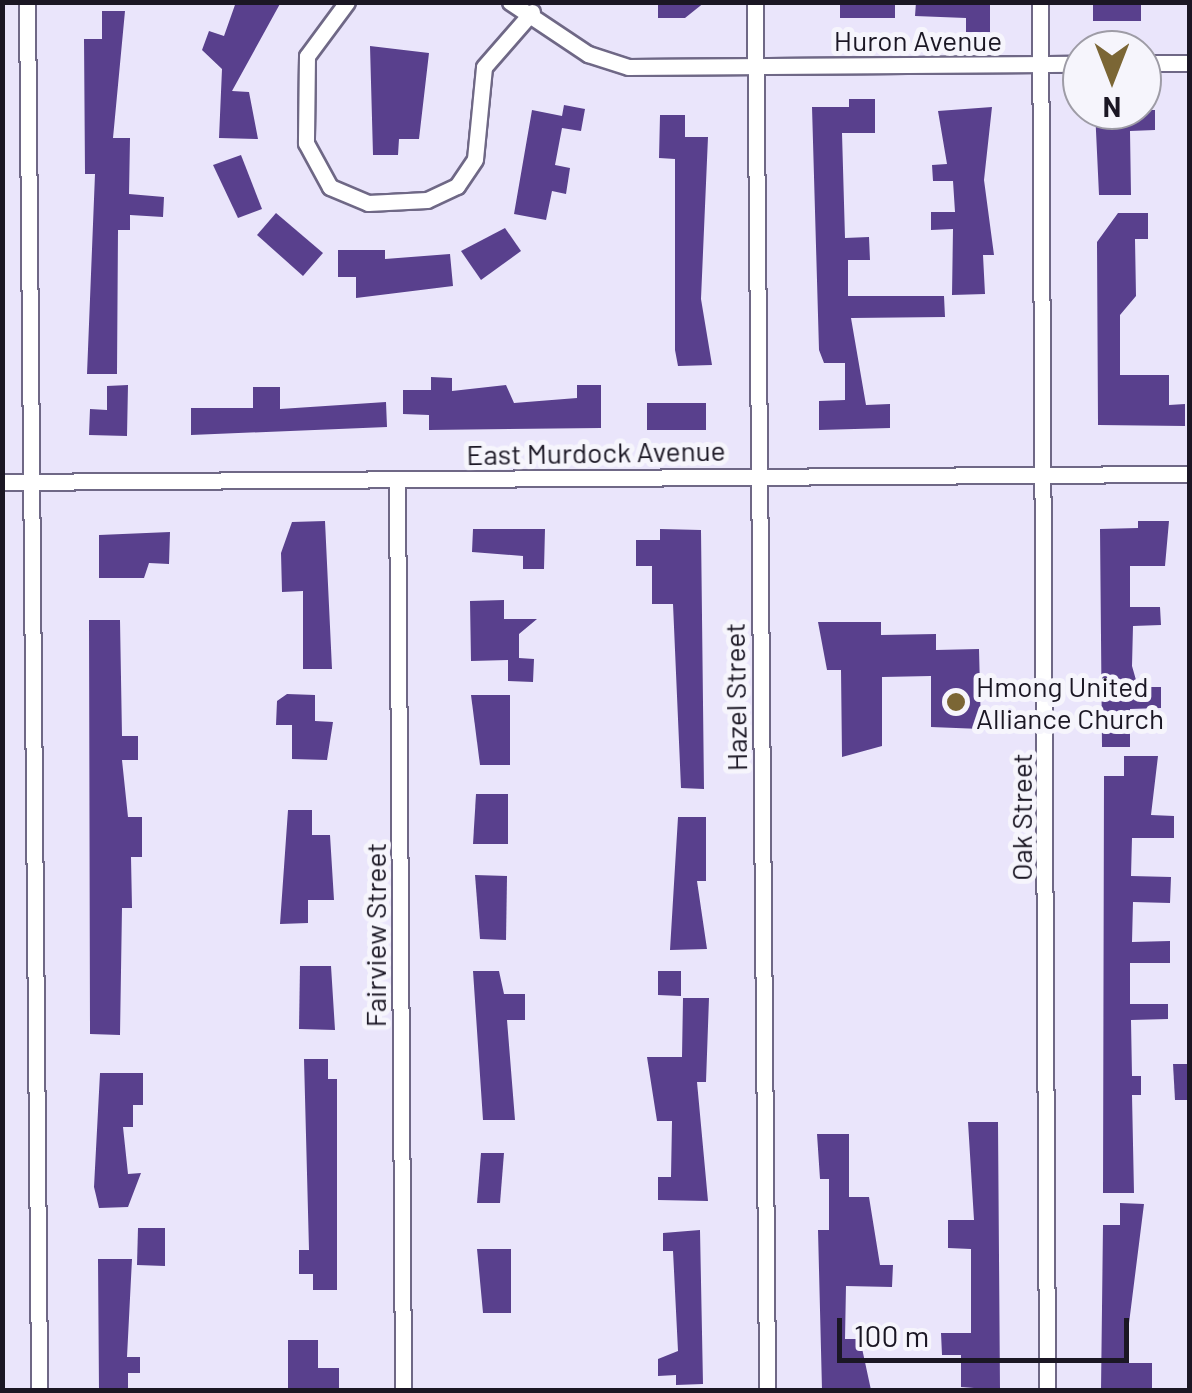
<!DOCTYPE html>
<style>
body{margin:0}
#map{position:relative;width:1192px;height:1393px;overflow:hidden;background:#eae5fb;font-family:Barlow,sans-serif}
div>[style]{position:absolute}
.building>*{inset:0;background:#59408d}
.roads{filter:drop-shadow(2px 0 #6f6886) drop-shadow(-2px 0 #6f6886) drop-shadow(0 2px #6f6886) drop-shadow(0 -2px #6f6886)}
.street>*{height:15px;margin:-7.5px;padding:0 7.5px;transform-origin:7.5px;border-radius:7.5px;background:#fff}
.dots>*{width:28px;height:28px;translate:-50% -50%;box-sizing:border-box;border:5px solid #f6f5fc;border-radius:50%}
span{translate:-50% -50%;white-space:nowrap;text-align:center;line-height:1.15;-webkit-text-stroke:10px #f6f5fc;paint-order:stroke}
.street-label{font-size:28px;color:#1b1724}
.poi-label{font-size:28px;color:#1b1724}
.left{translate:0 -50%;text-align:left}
.frame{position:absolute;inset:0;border:5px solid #1b1724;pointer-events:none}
.north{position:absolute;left:1062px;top:30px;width:100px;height:100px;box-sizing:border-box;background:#f6f5fc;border:2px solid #9e9ca6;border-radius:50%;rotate:180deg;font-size:28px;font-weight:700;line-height:40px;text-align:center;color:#1b1724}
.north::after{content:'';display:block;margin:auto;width:35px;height:45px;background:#7b6635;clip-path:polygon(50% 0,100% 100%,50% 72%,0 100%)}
.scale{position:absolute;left:837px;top:1318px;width:292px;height:45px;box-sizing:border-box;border:5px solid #1b1724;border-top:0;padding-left:12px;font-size:30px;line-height:35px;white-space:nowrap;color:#1b1724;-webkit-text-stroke:8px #f6f5fc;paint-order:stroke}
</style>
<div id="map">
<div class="building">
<div style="clip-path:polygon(236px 2px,281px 2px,232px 91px,249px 92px,258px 139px,219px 138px,222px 69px,202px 50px,209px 31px,224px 36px)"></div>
<div style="clip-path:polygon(658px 2px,705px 2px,685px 18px,658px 18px)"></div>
<div style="clip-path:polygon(840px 2px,895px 2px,895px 18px,840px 18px)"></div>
<div style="clip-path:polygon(916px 2px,990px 2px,990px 32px,966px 32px,966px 18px,915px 16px)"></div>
<div style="clip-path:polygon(1093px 2px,1141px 2px,1141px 21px,1093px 21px)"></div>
<div style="clip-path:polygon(102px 11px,125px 11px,113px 138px,130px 138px,129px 194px,164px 197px,163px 217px,130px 215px,130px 230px,118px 230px,117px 374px,87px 374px,95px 174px,85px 174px,84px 39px,102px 39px)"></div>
<div style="clip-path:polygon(370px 46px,429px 53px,419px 139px,399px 139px,398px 155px,373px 155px)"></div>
<div style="clip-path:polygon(849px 99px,875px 99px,875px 133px,842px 133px,845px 238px,869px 237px,870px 260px,848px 260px,848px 296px,944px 296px,945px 317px,851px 318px,866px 405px,890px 404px,890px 428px,819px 430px,819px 401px,845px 400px,845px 363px,824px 363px,819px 350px,812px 107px,849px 107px)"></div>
<div style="clip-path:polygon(564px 105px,585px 109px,581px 131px,562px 128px,555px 165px,570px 168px,566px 194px,552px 191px,546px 220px,514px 214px,532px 110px,562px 116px)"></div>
<div style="clip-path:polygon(992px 107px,984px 180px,994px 255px,983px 255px,985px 294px,952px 295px,953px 229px,931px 230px,931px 212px,955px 212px,953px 181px,933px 181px,932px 165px,947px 164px,938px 111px)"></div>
<div style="clip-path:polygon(1095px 110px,1155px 110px,1155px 130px,1130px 131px,1131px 195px,1099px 195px)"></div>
<div style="clip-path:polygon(660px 115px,685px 115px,685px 137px,708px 137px,701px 299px,712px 365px,678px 366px,675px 350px,675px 159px,659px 158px)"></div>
<div style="clip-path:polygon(241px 155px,262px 209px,238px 218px,213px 165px)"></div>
<div style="clip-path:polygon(276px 213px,323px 253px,303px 276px,257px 235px)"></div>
<div style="clip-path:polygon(1118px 213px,1148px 213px,1148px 239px,1135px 239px,1136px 296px,1120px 315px,1120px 375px,1169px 375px,1169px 405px,1185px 404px,1185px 426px,1098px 425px,1097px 242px)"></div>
<div style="clip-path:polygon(505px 228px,521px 251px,481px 280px,461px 251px)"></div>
<div style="clip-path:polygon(338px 250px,385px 250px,385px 259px,450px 254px,453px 286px,356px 298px,356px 277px,338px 277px)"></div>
<div style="clip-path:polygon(431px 377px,452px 378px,452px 391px,506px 385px,514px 403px,577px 398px,577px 385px,601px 385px,601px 428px,429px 430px,429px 415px,403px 414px,403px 390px,431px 390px)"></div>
<div style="clip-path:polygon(128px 385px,127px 436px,89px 435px,90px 409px,107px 410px,107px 386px)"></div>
<div style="clip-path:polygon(253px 387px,280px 387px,280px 409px,386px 402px,387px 427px,191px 435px,191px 408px,253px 408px)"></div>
<div style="clip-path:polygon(647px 403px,706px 403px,706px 430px,647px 430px)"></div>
<div style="clip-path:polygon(325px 521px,332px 669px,303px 669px,303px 591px,282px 592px,281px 553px,292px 522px)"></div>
<div style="clip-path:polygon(1138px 521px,1169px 521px,1165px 566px,1130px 566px,1130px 607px,1160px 607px,1161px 625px,1133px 626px,1132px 666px,1138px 687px,1161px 687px,1161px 708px,1130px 709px,1130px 747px,1102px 747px,1100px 529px,1138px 528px)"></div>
<div style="clip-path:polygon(473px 529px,545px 529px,544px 569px,523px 569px,523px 556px,472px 552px)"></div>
<div style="clip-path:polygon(660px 529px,701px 530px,704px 789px,681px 788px,673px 604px,652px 604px,652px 566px,636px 566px,636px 540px,660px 540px)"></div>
<div style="clip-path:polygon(170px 532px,169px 564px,149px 563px,144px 578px,99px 578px,99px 535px)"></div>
<div style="clip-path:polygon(504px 600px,504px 619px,537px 619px,519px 634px,519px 658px,534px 659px,533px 682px,508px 681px,508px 660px,471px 661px,470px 601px)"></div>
<div style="clip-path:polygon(89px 620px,120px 620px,122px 736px,138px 736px,138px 760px,122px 760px,128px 817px,142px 817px,142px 857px,131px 857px,132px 908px,122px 908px,120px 1035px,90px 1034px)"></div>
<div style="clip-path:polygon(818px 622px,881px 622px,881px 635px,936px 634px,936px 650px,979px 649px,981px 729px,931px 727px,931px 676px,882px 677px,882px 746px,842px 757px,841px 670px,827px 670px)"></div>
<div style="clip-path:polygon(287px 694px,315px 695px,315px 721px,333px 722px,327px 760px,292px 759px,292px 725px,276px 725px,277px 701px)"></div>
<div style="clip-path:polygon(471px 695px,510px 695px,510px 765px,480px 765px)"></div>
<div style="clip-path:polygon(1124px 756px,1158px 756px,1151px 815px,1174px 816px,1174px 838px,1132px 838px,1131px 876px,1171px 877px,1170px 903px,1133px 902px,1132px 942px,1170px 941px,1170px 963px,1130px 963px,1130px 1004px,1168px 1004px,1168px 1019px,1131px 1020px,1132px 1076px,1141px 1076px,1141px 1095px,1132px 1095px,1134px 1193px,1103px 1193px,1104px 776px,1124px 776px)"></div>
<div style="clip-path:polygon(476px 794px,508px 794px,508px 844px,473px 844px)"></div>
<div style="clip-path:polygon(288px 810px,312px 810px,312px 835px,330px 835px,334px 900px,308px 900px,308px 923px,280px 924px)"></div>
<div style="clip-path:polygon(678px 817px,706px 817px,706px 881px,697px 881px,707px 949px,670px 950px)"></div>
<div style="clip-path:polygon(475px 875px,507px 876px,506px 940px,480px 939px)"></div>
<div style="clip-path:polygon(300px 966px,331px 966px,335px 1030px,299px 1029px)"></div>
<div style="clip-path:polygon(473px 971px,499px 971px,504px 994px,525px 994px,525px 1020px,507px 1020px,515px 1120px,483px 1120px)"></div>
<div style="clip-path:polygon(658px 971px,681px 971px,681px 996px,658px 995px)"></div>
<div style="clip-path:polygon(683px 998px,709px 998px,706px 1082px,697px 1082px,708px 1201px,658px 1200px,658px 1177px,671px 1177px,672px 1121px,657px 1121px,647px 1057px,682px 1057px)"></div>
<div style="clip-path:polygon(304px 1059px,328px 1059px,328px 1079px,337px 1079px,337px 1290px,313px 1290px,313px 1274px,299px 1274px,299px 1250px,309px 1250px)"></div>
<div style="clip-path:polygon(1173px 1064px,1190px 1064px,1190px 1100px,1175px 1100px)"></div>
<div style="clip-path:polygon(100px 1073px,143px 1073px,143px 1105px,133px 1105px,133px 1127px,123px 1127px,128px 1174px,141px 1173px,128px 1207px,99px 1208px,94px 1187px)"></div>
<div style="clip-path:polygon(968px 1122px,998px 1122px,1000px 1390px,961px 1387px,961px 1355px,942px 1355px,941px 1333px,971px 1333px,971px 1249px,948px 1248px,948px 1220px,974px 1220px)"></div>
<div style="clip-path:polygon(817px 1134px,849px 1134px,849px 1197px,869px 1197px,880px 1265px,893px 1265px,892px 1287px,846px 1286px,845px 1339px,860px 1339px,871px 1390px,822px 1390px,818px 1230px,829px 1230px,829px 1179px,820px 1179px)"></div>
<div style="clip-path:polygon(481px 1153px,504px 1153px,500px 1203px,477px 1203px)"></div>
<div style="clip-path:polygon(1120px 1203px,1144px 1204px,1124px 1363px,1152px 1363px,1152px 1390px,1101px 1390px,1103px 1225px,1120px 1225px)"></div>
<div style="clip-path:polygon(138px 1228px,165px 1228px,165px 1266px,137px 1265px)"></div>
<div style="clip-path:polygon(700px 1230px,703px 1384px,676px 1385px,676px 1375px,658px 1376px,658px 1359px,678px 1351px,673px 1251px,663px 1251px,663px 1233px)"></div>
<div style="clip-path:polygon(477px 1249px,511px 1249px,511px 1313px,483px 1313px)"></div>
<div style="clip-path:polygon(98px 1259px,132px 1259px,127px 1357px,140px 1357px,140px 1373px,128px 1373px,128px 1390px,99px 1390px)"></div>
<div style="clip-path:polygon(288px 1340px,318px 1340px,318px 1368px,339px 1368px,339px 1390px,288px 1390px)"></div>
</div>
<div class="roads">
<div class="street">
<div style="left:27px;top:2px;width:1388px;rotate:89.5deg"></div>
<div style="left:347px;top:2px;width:67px;rotate:126.5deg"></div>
<div style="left:307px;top:56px;width:87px;rotate:90.7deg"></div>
<div style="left:306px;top:143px;width:50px;rotate:61.4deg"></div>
<div style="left:330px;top:187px;width:41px;rotate:22.8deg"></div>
<div style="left:368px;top:203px;width:59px;rotate:-2.9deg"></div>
<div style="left:427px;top:200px;width:33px;rotate:-25deg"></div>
<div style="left:457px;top:186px;width:32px;rotate:-56deg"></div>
<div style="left:475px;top:159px;width:92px;rotate:-84.4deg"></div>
<div style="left:484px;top:67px;width:73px;rotate:-48.9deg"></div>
<div style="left:510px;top:2px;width:94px;rotate:33.7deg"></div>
<div style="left:588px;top:54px;width:42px;rotate:18deg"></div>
<div style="left:628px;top:67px;width:454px;rotate:-0.4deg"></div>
<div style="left:755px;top:2px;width:1388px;rotate:89.5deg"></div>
<div style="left:1040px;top:2px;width:1388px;rotate:89.71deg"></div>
<div style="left:1142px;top:63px;width:48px"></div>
<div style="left:397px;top:479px;width:911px;rotate:89.62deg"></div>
<div style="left:2px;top:482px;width:1188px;rotate:-0.39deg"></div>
</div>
</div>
<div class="dots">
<div style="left:956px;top:702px;background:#7b6635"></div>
</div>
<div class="street-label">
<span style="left:918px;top:40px">Huron Avenue</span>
<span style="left:596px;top:452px;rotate:-1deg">East Murdock Avenue</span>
<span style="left:735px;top:697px;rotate:-91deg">Hazel Street</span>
<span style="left:1021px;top:817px;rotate:-90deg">Oak Street</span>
<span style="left:375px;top:935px;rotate:-90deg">Fairview Street</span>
</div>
<div class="poi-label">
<span class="left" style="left:976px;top:702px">Hmong United<br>Alliance Church</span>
</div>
<div class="frame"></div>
<div class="north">N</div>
<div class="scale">100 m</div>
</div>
